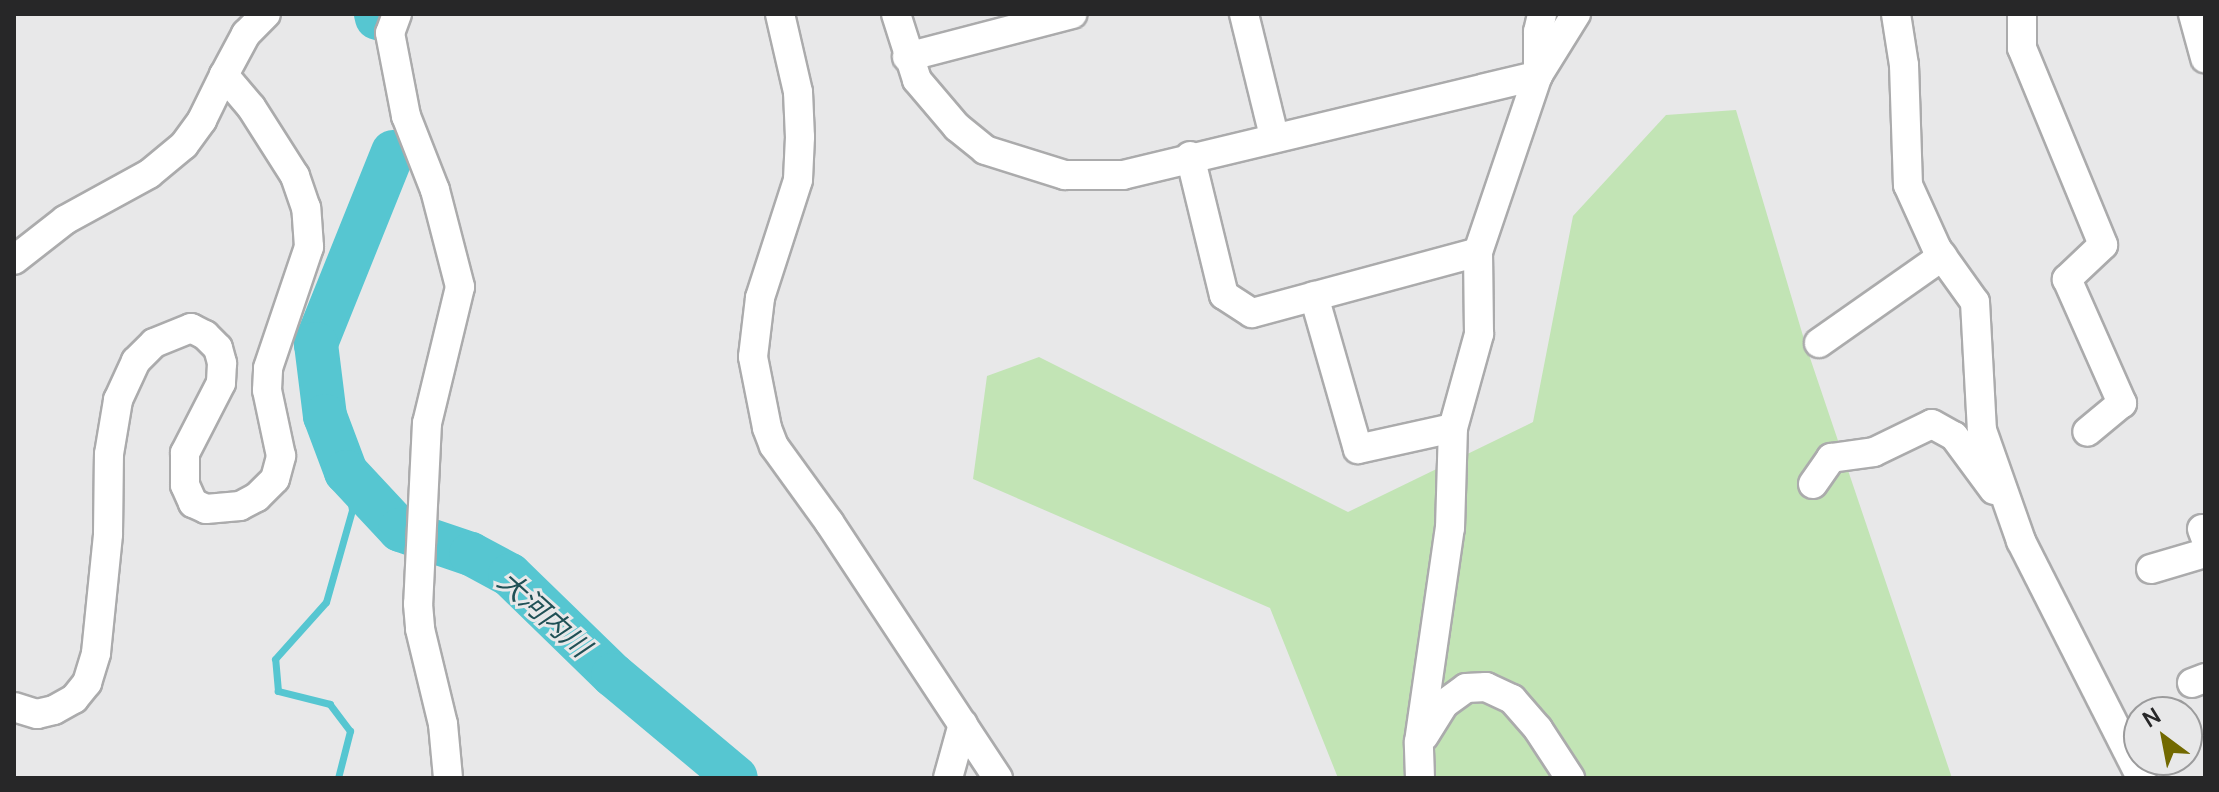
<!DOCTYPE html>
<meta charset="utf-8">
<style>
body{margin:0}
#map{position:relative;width:2219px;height:792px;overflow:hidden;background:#e8e8e9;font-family:Manrope,"Noto Sans JP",sans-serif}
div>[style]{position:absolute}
.green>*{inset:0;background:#c2e4b5}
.stream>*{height:7px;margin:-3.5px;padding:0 3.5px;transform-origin:3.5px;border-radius:3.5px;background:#56c6d1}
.river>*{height:44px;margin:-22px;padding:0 22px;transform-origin:22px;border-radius:22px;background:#56c6d1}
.roads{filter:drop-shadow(2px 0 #ababac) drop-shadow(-2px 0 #ababac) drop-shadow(0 2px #ababac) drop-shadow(0 -2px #ababac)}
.minor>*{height:28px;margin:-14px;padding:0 14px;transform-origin:14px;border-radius:14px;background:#fff}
span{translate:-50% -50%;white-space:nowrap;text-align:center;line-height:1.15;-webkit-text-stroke:6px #e8e8e9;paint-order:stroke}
.water-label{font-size:28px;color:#205156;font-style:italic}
.frame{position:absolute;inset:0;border:16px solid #272728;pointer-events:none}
.north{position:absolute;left:2123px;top:696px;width:80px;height:80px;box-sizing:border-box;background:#e8e8e9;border:2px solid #9b9b9c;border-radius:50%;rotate:328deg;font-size:22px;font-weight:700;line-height:32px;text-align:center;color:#272728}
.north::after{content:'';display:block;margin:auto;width:28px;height:36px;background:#726900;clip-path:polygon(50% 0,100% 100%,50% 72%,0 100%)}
</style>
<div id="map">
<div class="green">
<div style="clip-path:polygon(1736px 110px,1806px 346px,1952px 778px,1338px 778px,1270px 608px,973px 479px,987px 376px,1039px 357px,1348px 512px,1533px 422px,1573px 216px,1666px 115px)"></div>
</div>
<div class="stream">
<div style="left:338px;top:778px;width:49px;rotate:-75.7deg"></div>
<div style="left:350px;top:731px;width:34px;rotate:-127deg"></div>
<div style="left:330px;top:704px;width:54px;rotate:-166deg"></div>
<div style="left:278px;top:691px;width:32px;rotate:-95deg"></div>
<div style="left:275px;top:659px;width:76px;rotate:-48.2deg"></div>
<div style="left:326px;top:602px;width:96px;rotate:-74.2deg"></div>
<div style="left:352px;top:510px;width:38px;rotate:-99deg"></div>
</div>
<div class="river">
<div style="left:376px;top:14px;width:4px;rotate:76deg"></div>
<div style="left:393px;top:152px;width:207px;rotate:111.9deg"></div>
<div style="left:316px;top:344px;width:73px;rotate:82.9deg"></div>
<div style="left:325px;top:416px;width:60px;rotate:69.4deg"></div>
<div style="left:346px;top:472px;width:79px;rotate:47deg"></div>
<div style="left:400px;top:530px;width:75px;rotate:18.7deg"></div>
<div style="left:471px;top:554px;width:44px;rotate:28.3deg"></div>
<div style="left:510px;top:575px;width:144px;rotate:44.2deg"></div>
<div style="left:613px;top:675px;width:160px;rotate:39.9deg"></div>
</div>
<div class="roads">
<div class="minor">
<div style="left:397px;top:14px;width:20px;rotate:110deg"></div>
<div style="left:390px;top:33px;width:85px;rotate:79.1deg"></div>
<div style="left:406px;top:116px;width:79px;rotate:68.6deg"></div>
<div style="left:435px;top:190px;width:100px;rotate:75.5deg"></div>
<div style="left:460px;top:287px;width:140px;rotate:103.6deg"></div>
<div style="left:427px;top:423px;width:181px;rotate:92.8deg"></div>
<div style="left:418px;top:604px;width:25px;rotate:85deg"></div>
<div style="left:420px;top:629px;width:98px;rotate:76.4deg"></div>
<div style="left:443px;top:724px;width:54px;rotate:84.7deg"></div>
<div style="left:780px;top:14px;width:80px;rotate:77deg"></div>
<div style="left:798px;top:92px;width:45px;rotate:87.5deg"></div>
<div style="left:800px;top:137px;width:43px;rotate:92.7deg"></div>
<div style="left:798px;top:180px;width:124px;rotate:107.9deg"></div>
<div style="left:760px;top:298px;width:59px;rotate:96.8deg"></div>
<div style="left:753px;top:357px;width:72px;rotate:78.8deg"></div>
<div style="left:767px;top:428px;width:19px;rotate:69deg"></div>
<div style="left:774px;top:446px;width:94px;rotate:54.1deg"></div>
<div style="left:829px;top:522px;width:307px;rotate:56.6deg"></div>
<div style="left:896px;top:14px;width:69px;rotate:72.3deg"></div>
<div style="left:917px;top:80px;width:62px;rotate:49.6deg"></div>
<div style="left:957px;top:127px;width:36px;rotate:39deg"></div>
<div style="left:985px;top:150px;width:84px;rotate:17.4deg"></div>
<div style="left:1065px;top:175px;width:58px"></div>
<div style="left:1123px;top:175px;width:427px;rotate:-13.5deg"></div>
<div style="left:1244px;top:14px;width:126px;rotate:76.2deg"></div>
<div style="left:1896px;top:14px;width:52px;rotate:81.1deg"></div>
<div style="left:1904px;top:65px;width:120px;rotate:88.1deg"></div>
<div style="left:1908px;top:185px;width:70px;rotate:65.6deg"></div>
<div style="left:1937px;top:249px;width:65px;rotate:54.4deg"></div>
<div style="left:1975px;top:302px;width:128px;rotate:86.9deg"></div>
<div style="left:1982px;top:430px;width:118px;rotate:70.6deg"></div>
<div style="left:2021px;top:541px;width:266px;rotate:63.1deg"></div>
<div style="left:2022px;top:14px;width:34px;rotate:90deg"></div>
<div style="left:2022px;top:48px;width:213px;rotate:67.6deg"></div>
<div style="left:2103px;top:245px;width:50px;rotate:136.6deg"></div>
<div style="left:2067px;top:279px;width:136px;rotate:66.1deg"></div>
<div style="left:2122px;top:403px;width:45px;rotate:140.4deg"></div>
<div style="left:2193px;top:14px;width:46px;rotate:74.7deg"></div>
<div style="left:907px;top:57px;width:171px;rotate:-14.6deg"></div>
<div style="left:1538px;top:75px;width:43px;rotate:-90deg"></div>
<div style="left:1538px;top:32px;width:18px;rotate:-77deg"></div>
<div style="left:1190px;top:156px;width:143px;rotate:76.3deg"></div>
<div style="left:1224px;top:295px;width:33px;rotate:33deg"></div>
<div style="left:1252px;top:313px;width:234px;rotate:-15.1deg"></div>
<div style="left:1478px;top:252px;width:187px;rotate:-71.3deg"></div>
<div style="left:1538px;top:75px;width:72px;rotate:-58.1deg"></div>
<div style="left:14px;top:260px;width:65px;rotate:-38.1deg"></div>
<div style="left:65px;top:220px;width:96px;rotate:-28.7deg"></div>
<div style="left:149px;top:174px;width:45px;rotate:-39.6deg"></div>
<div style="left:184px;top:145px;width:31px;rotate:-54deg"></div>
<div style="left:202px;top:120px;width:50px;rotate:-63.9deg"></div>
<div style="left:1314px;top:296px;width:159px;rotate:74deg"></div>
<div style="left:1358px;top:449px;width:97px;rotate:-12.5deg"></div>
<div style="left:1819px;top:343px;width:151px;rotate:-35.1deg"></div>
<div style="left:1813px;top:484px;width:32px;rotate:-55deg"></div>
<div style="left:1831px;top:458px;width:43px;rotate:-7.9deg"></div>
<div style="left:1874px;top:452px;width:64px;rotate:-25.8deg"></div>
<div style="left:1932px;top:424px;width:25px;rotate:29deg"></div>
<div style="left:1954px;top:436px;width:67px;rotate:53.5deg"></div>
<div style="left:2202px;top:529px;width:9px;rotate:69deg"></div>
<div style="left:2151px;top:569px;width:56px;rotate:-16.5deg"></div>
<div style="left:2192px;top:683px;width:14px;rotate:-21deg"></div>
<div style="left:14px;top:707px;width:24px;rotate:17deg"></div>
<div style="left:37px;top:714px;width:17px;rotate:-13deg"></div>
<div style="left:54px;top:710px;width:23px;rotate:-29deg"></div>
<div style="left:74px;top:699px;width:21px;rotate:-51deg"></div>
<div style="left:87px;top:683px;width:31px;rotate:-73deg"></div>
<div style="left:96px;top:653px;width:120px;rotate:-84.2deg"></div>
<div style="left:108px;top:534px;width:80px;rotate:-89.3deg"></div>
<div style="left:109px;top:454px;width:55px;rotate:-80.5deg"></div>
<div style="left:118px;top:400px;width:43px;rotate:-65.2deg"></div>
<div style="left:136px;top:361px;width:25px;rotate:-45deg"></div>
<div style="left:154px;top:343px;width:40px;rotate:-22deg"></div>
<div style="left:191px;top:328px;width:16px;rotate:27deg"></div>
<div style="left:205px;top:335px;width:18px;rotate:45deg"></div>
<div style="left:218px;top:348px;width:16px;rotate:75deg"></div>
<div style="left:222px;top:363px;width:20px;rotate:93deg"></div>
<div style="left:221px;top:383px;width:79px;rotate:117.2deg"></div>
<div style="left:185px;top:453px;width:32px;rotate:90deg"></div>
<div style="left:185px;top:485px;width:20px;rotate:66deg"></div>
<div style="left:193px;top:503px;width:14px;rotate:25deg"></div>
<div style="left:206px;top:509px;width:34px;rotate:-5deg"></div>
<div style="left:240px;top:506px;width:19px;rotate:-28deg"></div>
<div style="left:257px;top:497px;width:25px;rotate:-45deg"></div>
<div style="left:275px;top:479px;width:24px;rotate:-75deg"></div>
<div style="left:281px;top:456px;width:67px;rotate:-102deg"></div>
<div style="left:267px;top:390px;width:22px;rotate:-87deg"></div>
<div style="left:268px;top:368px;width:128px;rotate:-71.3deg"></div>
<div style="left:309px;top:247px;width:39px;rotate:-94deg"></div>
<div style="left:306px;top:208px;width:34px;rotate:-109deg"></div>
<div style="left:295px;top:176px;width:82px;rotate:-122.5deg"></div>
<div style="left:251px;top:107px;width:42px;rotate:-130.2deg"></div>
<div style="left:224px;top:75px;width:47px;rotate:-61.8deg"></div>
<div style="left:246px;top:34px;width:28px;rotate:-45deg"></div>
<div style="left:1424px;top:736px;width:38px;rotate:-58deg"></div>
<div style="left:1444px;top:704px;width:27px;rotate:-36deg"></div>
<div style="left:1466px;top:688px;width:20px;rotate:-3deg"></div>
<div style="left:1486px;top:687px;width:29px;rotate:25deg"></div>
<div style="left:1512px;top:699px;width:40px;rotate:49deg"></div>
<div style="left:1538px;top:729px;width:59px;rotate:56.9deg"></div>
<div style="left:948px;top:778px;width:56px;rotate:-74.5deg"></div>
<div style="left:1420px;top:778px;width:36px;rotate:-92deg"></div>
<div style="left:1419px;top:742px;width:216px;rotate:-81.8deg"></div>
<div style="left:1450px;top:528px;width:100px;rotate:-88.3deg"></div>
<div style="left:1453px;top:428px;width:98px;rotate:-74.5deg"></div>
<div style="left:1479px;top:334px;width:82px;rotate:-90.7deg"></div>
</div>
</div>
<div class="water-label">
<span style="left:545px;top:613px;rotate:42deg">大河内川</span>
</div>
<div class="frame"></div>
<div class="north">N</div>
</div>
